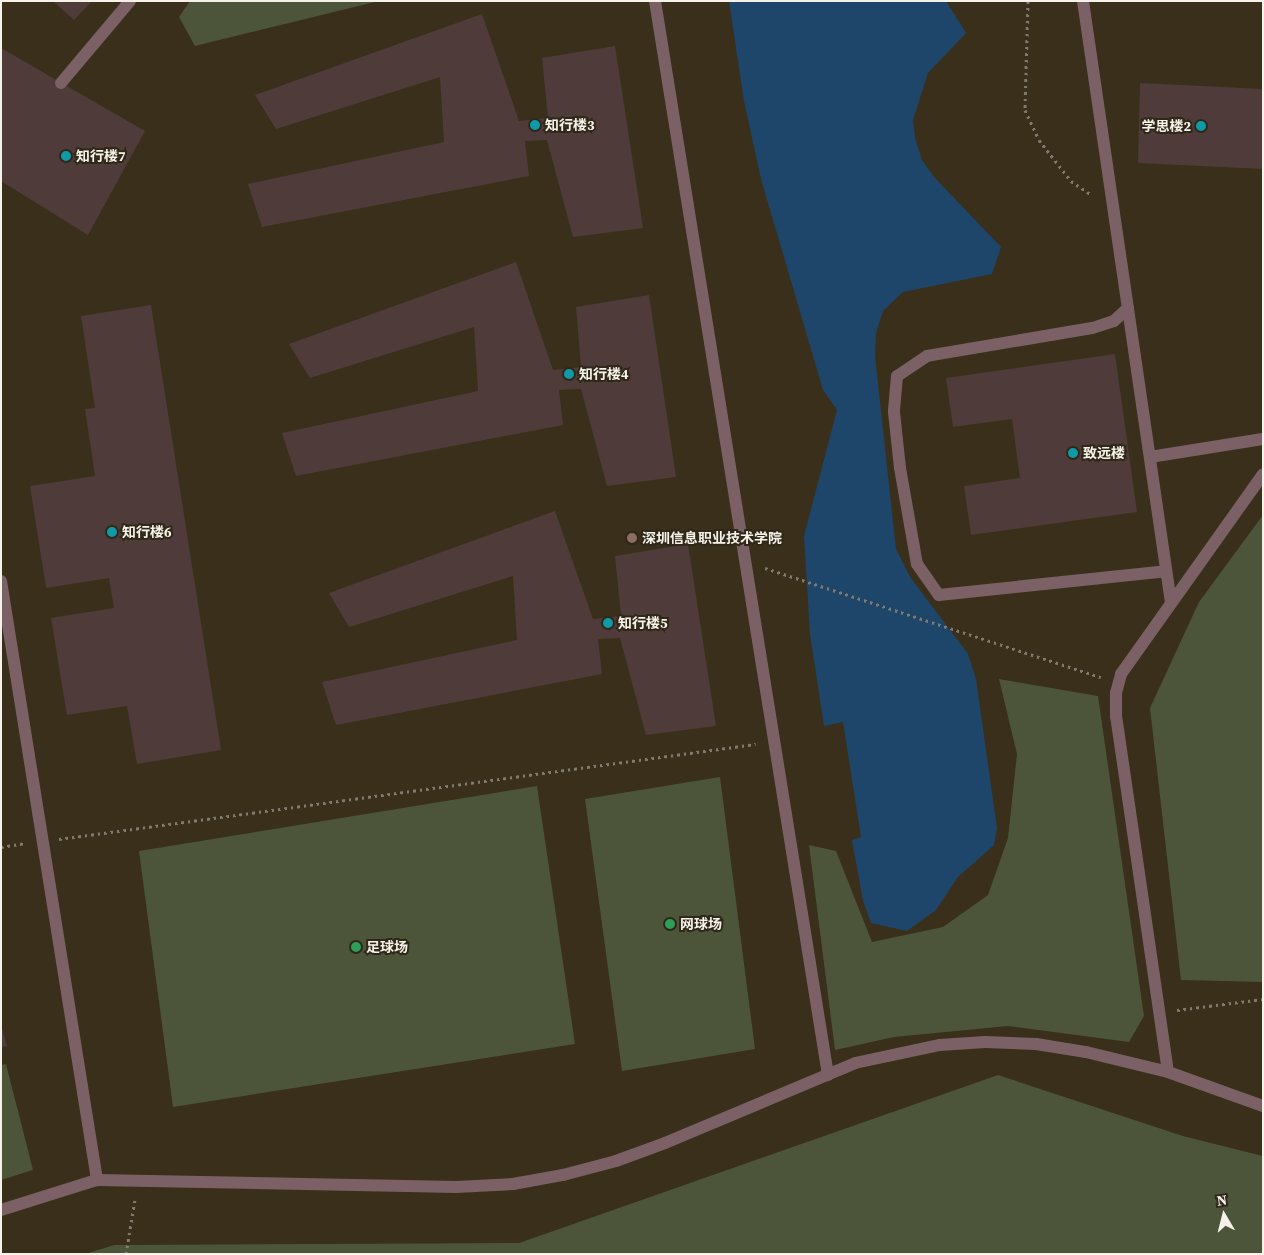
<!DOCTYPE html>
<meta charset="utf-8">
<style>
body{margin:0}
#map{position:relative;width:1264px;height:1255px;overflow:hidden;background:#2f2819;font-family:"Source Serif 4","Noto Sans SC",serif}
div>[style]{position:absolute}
.built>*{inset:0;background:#392f1a}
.green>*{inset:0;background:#4c5539}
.water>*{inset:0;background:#1e466a}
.building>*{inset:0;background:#4f3c3a}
.path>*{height:3px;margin-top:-1.5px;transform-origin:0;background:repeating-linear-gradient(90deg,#817b6f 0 2.5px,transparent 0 6.5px)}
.service>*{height:12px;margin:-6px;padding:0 6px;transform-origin:6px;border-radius:6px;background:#7b6166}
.minor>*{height:12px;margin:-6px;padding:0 6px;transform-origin:6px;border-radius:6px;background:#7b6166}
.dots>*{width:14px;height:14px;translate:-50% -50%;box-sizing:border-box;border:2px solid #2f2819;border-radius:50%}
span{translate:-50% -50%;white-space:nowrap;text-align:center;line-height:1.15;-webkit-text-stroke:4px #2f2819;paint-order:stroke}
.poi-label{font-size:14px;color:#f7f2e9;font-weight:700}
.left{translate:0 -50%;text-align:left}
.right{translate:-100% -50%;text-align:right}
.frame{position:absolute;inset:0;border:2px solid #f7f2e9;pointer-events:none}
.north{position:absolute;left:1199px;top:1190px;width:50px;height:50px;-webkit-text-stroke:4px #2f2819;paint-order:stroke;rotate:352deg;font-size:14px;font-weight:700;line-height:20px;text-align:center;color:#f7f2e9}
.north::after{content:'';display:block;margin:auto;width:18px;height:22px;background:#f7f2e9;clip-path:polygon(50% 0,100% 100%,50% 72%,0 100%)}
</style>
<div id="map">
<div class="built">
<div style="clip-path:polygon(1px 1px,1263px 1px,1263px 1156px,1183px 1136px,998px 1075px,519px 1243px,114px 1245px,85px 1254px,1px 1254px)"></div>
</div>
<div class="green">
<div style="clip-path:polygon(190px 1px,379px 1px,195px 46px,179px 17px)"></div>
<div style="clip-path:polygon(1263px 515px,1263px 982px,1181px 980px,1150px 708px,1199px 602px)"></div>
<div style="clip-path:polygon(999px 679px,1098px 696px,1144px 1016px,1129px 1042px,1008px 1026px,894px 1037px,835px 1050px,809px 845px,836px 851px,872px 942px,943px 927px,988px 895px,1008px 838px,1017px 754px)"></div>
<div style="clip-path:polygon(720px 777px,755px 1049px,622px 1071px,585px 799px)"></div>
<div style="clip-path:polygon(537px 786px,575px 1044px,173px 1107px,139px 851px)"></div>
<div style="clip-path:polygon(6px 1064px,33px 1170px,1px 1180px,1px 1065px)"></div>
<div style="clip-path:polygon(998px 1075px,1183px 1136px,1263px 1156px,1263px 1254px,85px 1254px,114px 1245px,519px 1243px)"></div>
</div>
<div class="water">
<div style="clip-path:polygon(729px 1px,946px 1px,966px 33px,928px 73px,913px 120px,915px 138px,922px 160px,934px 177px,1001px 247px,992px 274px,903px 292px,883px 311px,876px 333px,875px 356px,896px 549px,910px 577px,968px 654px,976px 679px,997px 828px,994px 845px,958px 877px,936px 910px,907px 931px,871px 923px,863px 901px,852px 840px,861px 837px,843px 722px,824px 726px,810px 634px,804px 536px,837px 410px,823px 390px,761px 179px,744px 101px)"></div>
</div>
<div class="building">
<div style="clip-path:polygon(53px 1px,92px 1px,74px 20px)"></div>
<div style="clip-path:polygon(482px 14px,519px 121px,548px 118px,542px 58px,615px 46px,643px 228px,573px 237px,547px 140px,525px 141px,529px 176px,262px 227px,248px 184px,444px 142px,440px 77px,276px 129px,255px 95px)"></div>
<div style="clip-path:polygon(1px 48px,145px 131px,88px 235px,1px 181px)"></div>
<div style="clip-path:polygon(1140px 83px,1263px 89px,1263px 169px,1138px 163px)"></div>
<div style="clip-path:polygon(516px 262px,553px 370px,581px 367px,576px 307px,649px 295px,676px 477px,607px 486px,581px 389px,559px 390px,563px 425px,296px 476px,282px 433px,478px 391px,474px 327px,310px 378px,289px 344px)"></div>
<div style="clip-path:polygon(151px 305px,221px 750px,137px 764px,127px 706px,67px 715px,51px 618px,114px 608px,109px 578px,46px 588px,30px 486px,95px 476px,85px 409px,95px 408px,81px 316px)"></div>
<div style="clip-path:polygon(1115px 354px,1137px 512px,971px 535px,964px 486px,1020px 478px,1012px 419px,953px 427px,946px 378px)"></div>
<div style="clip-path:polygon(555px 511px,593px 619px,621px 616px,615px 556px,688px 544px,716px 726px,646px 735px,620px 638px,598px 639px,602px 674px,336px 725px,322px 682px,517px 640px,513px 576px,349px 627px,329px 593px)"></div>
<div style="clip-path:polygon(1px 1025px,7px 1046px,1px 1047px)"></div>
</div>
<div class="path">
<div style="left:1028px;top:1px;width:109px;rotate:91.6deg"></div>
<div style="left:1025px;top:110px;width:33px;rotate:65deg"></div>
<div style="left:1039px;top:140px;width:52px;rotate:52deg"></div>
<div style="left:1071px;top:181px;width:25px;rotate:34deg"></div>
<div style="left:765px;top:568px;width:353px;rotate:18deg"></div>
<div style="left:59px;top:839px;width:703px;rotate:-7.76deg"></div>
<div style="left:1px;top:847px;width:25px;rotate:-9deg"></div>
<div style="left:1177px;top:1010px;width:87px;rotate:-7.3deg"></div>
<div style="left:126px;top:1254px;width:56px;rotate:-80.7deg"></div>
</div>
<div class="service">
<div style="left:655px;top:1px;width:1088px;rotate:80.85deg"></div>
<div style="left:1083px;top:1px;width:608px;rotate:81.68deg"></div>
<div style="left:61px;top:83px;width:107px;rotate:-49.9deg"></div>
<div style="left:1128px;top:308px;width:19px;rotate:137deg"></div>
<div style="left:1114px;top:321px;width:23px;rotate:162deg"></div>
<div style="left:1092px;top:328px;width:167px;rotate:170.4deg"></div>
<div style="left:927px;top:356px;width:36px;rotate:146deg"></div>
<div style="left:897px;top:376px;width:36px;rotate:95deg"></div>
<div style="left:894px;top:412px;width:56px;rotate:83.9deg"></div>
<div style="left:900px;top:468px;width:97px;rotate:80deg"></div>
<div style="left:917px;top:564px;width:38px;rotate:55deg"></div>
<div style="left:939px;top:595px;width:228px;rotate:-6deg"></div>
<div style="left:1150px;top:457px;width:114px;rotate:-9.1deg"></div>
<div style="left:1168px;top:1072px;width:359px;rotate:-98.3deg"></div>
<div style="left:1116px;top:717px;width:24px;rotate:-90deg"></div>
<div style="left:1116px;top:693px;width:20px;rotate:-75deg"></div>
<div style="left:1121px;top:674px;width:245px;rotate:-54.6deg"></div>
</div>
<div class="minor">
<div style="left:1px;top:581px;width:607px;rotate:80.89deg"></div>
<div style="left:1px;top:1210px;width:101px;rotate:-17.4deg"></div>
<div style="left:97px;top:1180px;width:359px;rotate:1.1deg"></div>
<div style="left:456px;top:1187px;width:57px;rotate:-3deg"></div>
<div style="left:513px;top:1184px;width:51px;rotate:-10.2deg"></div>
<div style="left:563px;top:1175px;width:55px;rotate:-14.8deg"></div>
<div style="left:616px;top:1161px;width:52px;rotate:-20.2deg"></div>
<div style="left:665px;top:1143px;width:206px;rotate:-22.8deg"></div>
<div style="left:855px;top:1063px;width:87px;rotate:-12deg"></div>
<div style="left:940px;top:1045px;width:45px;rotate:-3.8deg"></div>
<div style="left:985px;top:1042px;width:51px;rotate:2.2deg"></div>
<div style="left:1036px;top:1044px;width:51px;rotate:9.1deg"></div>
<div style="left:1086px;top:1052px;width:84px;rotate:13.7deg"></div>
<div style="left:1168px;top:1072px;width:101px;rotate:19.7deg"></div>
</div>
<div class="dots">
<div style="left:535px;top:125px;background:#0f9aa8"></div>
<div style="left:1201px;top:126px;background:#0f9aa8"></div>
<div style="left:66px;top:156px;background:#0f9aa8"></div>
<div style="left:569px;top:374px;background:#0f9aa8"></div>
<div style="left:1073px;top:453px;background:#0f9aa8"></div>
<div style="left:112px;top:532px;background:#0f9aa8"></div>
<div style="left:632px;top:538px;background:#8d6e63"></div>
<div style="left:608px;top:623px;background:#0f9aa8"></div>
<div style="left:670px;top:924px;background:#2e9e5b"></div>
<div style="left:356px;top:947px;background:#2e9e5b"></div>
</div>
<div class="poi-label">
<span class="left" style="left:545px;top:125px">知行楼3</span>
<span class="right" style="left:1191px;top:126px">学思楼2</span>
<span class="left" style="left:76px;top:156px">知行楼7</span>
<span class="left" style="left:579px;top:374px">知行楼4</span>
<span class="left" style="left:1083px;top:453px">致远楼</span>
<span class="left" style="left:122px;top:532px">知行楼6</span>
<span class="left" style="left:642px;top:538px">深圳信息职业技术学院</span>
<span class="left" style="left:618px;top:623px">知行楼5</span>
<span class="left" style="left:680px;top:924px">网球场</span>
<span class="left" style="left:366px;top:947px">足球场</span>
</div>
<div class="frame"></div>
<div class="north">N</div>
</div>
